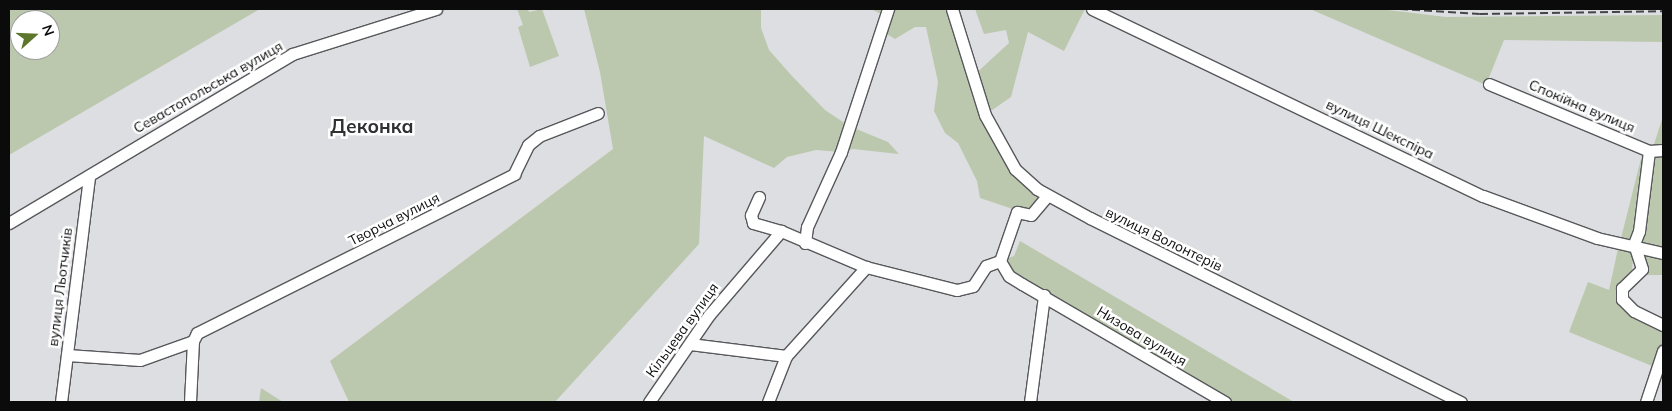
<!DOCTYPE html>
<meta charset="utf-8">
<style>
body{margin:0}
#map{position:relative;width:1672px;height:411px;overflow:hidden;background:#dcdee1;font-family:Mulish,sans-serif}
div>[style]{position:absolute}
.green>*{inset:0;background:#bcc8ae}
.roads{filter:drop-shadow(1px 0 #57585b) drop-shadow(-1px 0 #57585b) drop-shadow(0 1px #57585b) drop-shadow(0 -1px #57585b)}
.minor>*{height:11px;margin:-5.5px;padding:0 5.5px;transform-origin:5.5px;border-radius:5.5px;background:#fff}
.rail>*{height:2px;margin-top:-1px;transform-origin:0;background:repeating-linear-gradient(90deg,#444547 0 8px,transparent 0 12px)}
span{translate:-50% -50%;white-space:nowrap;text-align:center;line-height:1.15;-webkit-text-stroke:5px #fff;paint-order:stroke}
.street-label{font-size:14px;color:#0b0b0c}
.district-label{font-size:19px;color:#2f3032;font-weight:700}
.frame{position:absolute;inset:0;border:10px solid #0b0b0c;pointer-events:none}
.north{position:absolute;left:10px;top:10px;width:50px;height:50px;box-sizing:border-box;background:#fff;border:1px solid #9d9d9e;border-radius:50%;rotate:70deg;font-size:14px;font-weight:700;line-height:20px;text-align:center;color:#0b0b0c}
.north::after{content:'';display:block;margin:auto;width:18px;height:22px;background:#5c772b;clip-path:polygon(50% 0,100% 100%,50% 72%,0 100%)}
</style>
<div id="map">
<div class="green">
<div style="clip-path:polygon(evenodd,9px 9px,260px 9px,9px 155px,9px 9px,20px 20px,50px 20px,50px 50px,20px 50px,20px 20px)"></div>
<div style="clip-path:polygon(517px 9px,528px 9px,529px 12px,542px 9px,559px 56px,530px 67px,518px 27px,523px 25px)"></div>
<div style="clip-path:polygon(584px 9px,761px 9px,761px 28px,769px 50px,792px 76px,825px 110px,849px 126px,888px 142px,899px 154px,853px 149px,841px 152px,816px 150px,787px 157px,774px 168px,704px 136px,699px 244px,555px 402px,349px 402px,330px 361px,613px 149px,600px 72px)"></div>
<div style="clip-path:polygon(871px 9px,952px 9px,972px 77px,1009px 43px,1006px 30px,984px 34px,975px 9px,1085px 9px,1064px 51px,1028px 32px,1011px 97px,985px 115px,1015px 169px,1047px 196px,1031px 215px,980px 198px,977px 181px,958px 143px,945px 133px,934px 111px,938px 82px,926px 27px,915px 27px,895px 39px,880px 30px,885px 16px)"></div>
<div style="clip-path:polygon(1310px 9px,1380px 9px,1446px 17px,1663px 15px,1663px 42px,1504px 40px,1486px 85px)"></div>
<div style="clip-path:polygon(1663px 116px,1663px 275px,1644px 275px,1637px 243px,1651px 154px)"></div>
<div style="clip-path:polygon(1643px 151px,1647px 152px,1632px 243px,1620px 242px)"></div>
<div style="clip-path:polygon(1020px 241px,1294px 402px,1225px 402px,1022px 284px,1000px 261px,1014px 256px)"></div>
<div style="clip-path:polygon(1619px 244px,1634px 244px,1632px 271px,1617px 297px,1623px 309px,1630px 315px,1663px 328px,1663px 351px,1657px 368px,1569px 332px,1588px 282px,1609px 290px)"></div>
<div style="clip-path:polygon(261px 388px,283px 402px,259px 402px)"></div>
</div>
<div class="roads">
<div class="minor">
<div style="left:952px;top:9px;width:111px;rotate:72.7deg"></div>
<div style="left:985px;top:115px;width:62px;rotate:60.9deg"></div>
<div style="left:1015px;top:169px;width:30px;rotate:42deg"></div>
<div style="left:1037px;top:189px;width:60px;rotate:28.7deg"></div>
<div style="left:1090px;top:218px;width:414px;rotate:26.4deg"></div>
<div style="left:1092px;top:9px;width:433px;rotate:25.6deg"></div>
<div style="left:1483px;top:196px;width:121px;rotate:20.2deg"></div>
<div style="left:1597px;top:238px;width:68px;rotate:12.8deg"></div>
<div style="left:1489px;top:84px;width:173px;rotate:22.7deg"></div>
<div style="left:1649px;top:151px;width:14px;rotate:-4deg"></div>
<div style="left:1649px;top:151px;width:81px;rotate:97.1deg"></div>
<div style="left:1639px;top:231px;width:14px;rotate:111deg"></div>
<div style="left:1634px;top:244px;width:26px;rotate:72deg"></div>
<div style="left:1642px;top:269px;width:28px;rotate:136deg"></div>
<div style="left:1622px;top:288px;width:11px;rotate:90deg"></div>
<div style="left:1622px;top:299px;width:17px;rotate:45deg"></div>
<div style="left:1634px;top:311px;width:32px;rotate:26deg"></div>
<div style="left:759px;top:197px;width:20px;rotate:114deg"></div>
<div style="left:751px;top:215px;width:8px;rotate:76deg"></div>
<div style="left:753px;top:223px;width:29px;rotate:16deg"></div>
<div style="left:781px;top:231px;width:92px;rotate:23deg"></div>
<div style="left:866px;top:267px;width:94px;rotate:14.2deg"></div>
<div style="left:957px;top:290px;width:16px;rotate:-14deg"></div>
<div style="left:973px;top:286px;width:24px;rotate:-57deg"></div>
<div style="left:986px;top:266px;width:15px;rotate:-20deg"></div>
<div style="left:1000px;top:261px;width:52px;rotate:-70.9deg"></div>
<div style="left:1017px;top:212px;width:14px;rotate:12deg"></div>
<div style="left:1031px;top:215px;width:25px;rotate:-50deg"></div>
<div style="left:9px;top:223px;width:330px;rotate:-30.8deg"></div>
<div style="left:292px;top:54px;width:151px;rotate:-17.4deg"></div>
<div style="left:805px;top:243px;width:16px;rotate:-83deg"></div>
<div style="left:807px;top:227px;width:82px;rotate:-65.6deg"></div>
<div style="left:841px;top:152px;width:151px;rotate:-71.8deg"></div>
<div style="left:1000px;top:261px;width:17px;rotate:59deg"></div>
<div style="left:1009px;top:276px;width:15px;rotate:32deg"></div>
<div style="left:1022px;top:284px;width:235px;rotate:30.2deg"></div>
<div style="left:690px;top:344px;width:97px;rotate:7.1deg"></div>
<div style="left:67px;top:355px;width:73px;rotate:3.9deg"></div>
<div style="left:140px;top:360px;width:56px;rotate:-19.7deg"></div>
<div style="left:61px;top:402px;width:228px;rotate:-82.9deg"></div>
<div style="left:190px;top:402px;width:61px;rotate:-87.2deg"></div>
<div style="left:193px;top:341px;width:9px;rotate:-63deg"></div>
<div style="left:197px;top:333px;width:355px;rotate:-26.6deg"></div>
<div style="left:514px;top:174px;width:32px;rotate:-64deg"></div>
<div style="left:528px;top:145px;width:14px;rotate:-39deg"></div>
<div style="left:539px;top:136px;width:63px;rotate:-21.3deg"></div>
<div style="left:649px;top:402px;width:106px;rotate:-55.4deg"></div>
<div style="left:709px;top:315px;width:111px;rotate:-49.4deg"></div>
<div style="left:768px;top:402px;width:49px;rotate:-68.6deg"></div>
<div style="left:786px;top:356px;width:120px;rotate:-48deg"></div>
<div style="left:1030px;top:402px;width:108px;rotate:-82.5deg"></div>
<div style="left:1646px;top:402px;width:54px;rotate:-71.6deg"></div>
</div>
</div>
<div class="rail">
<div style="left:1400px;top:9px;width:80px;rotate:3.6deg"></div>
<div style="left:1480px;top:14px;width:183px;rotate:-0.9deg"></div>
</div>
<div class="street-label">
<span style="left:208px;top:87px;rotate:-30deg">Севастопольська вулиця</span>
<span style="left:1582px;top:106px;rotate:23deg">Спокійна вулиця</span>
<span style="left:1380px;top:129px;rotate:26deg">вулиця Шекспіра</span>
<span style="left:394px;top:219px;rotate:-27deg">Творча вулиця</span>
<span style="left:1164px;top:239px;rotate:26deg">вулиця Волонтерів</span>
<span style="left:60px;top:287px;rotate:-83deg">вулиця Льотчиків</span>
<span style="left:682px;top:330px;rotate:-54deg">Кільцева вулиця</span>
<span style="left:1142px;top:336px;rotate:31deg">Низова вулиця</span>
</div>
<div class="district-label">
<span style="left:372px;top:127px">Деконка</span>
</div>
<div class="frame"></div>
<div class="north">N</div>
</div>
